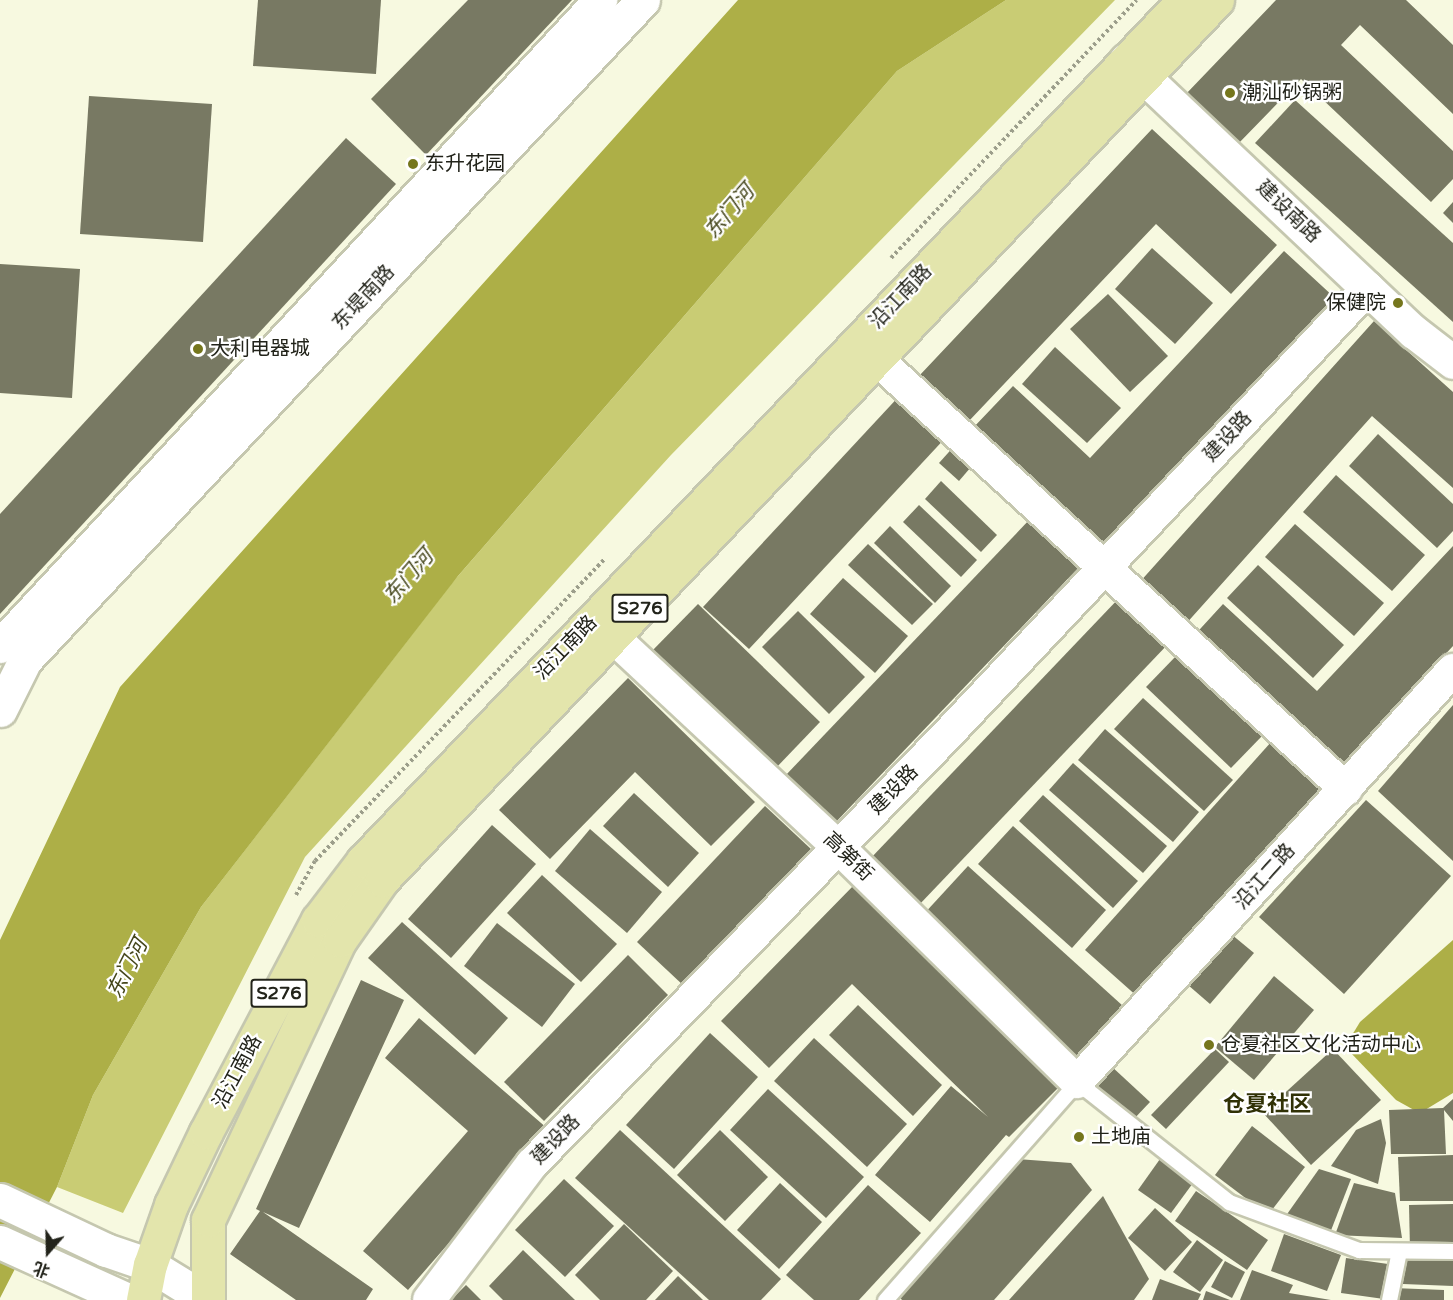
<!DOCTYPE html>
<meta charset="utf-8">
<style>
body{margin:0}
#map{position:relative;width:1453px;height:1300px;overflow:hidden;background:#f7f9e0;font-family:"Varela Round","Noto Sans SC",sans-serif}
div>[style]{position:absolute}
.green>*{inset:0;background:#c9cc74}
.water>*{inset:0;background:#adaf47}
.building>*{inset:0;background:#787963}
.path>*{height:4px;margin-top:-2px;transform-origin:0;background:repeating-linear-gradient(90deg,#9c9e8b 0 3px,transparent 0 6px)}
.roads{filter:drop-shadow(2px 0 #c5c7af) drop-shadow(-2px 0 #c5c7af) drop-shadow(0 2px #c5c7af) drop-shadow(0 -2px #c5c7af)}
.lane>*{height:15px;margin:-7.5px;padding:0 7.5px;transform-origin:7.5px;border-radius:7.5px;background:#fff}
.street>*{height:32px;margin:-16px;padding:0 16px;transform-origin:16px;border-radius:16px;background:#fff}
.secondary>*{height:33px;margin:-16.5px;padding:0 16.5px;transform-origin:16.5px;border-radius:16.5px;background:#fff}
.primary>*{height:33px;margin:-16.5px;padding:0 16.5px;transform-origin:16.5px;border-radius:16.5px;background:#e3e5ac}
.dots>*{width:16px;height:16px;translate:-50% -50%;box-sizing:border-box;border:3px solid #fff;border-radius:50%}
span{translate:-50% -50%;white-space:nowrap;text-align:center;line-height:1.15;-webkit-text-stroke:4.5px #fff;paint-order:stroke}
.shield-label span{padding:2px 4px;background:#fff;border:2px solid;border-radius:4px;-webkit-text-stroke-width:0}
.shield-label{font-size:18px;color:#22231a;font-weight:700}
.poi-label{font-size:20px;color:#22231a}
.left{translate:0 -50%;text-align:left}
.right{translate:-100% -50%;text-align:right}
.street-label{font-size:20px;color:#22231a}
.water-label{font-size:21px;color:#45461b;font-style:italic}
.quarter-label{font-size:22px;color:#303106;font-weight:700}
.north{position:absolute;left:18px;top:1222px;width:60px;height:60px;-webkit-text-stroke:4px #fff;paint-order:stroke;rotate:200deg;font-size:16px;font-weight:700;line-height:24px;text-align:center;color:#22231a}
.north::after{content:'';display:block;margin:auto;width:21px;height:27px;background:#22231a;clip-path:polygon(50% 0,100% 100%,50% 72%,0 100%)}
</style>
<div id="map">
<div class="green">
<div style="clip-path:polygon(1006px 0,1115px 0,671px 455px,305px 857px,123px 1213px,57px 1187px,93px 1095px,201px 907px,452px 583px,897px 71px)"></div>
</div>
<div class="water">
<div style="clip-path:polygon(738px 0,1006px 0,897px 71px,458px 576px,201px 907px,93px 1095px,57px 1187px,0 1298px,0 940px,120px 687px)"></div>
<div style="clip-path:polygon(1453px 940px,1453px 1093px,1425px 1110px,1414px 1110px,1396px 1100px,1350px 1052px,1349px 1040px,1360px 1022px)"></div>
</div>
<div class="building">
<div style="clip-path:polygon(258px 0,381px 0,376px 74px,253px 66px)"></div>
<div style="clip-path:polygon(468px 0,572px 0,426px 155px,371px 99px)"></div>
<div style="clip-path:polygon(1276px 0,1406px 0,1453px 45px,1453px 114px,1360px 25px,1341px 45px,1453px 151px,1453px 179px,1431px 202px,1301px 79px,1237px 145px,1185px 95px)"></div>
<div style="clip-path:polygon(89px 96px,212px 104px,203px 242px,80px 234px)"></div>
<div style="clip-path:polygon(1295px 100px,1453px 243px,1453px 322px,1255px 143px)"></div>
<div style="clip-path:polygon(1152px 129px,1277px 245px,1231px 294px,1156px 224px,968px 422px,919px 376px)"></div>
<div style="clip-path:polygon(346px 138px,396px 184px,0 614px,0 514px)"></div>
<div style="clip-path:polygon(1453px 202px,1453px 223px,1443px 213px)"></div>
<div style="clip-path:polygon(1152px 248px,1213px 303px,1175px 344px,1115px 289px)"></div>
<div style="clip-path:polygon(1284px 251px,1335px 298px,1100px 549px,972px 429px,1013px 386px,1090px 458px)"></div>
<div style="clip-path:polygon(0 264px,80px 269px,72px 398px,0 393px)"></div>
<div style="clip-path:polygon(1108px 294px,1168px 356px,1130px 392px,1070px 329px)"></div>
<div style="clip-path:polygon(1374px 321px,1453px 392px,1453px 488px,1372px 416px,1184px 626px,1138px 584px)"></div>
<div style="clip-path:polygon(1055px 347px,1121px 408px,1087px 443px,1022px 384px)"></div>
<div style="clip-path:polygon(903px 392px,949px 434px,749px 649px,703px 607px)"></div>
<div style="clip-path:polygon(1378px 434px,1453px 504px,1453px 531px,1437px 548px,1349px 466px)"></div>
<div style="clip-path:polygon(957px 443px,977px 460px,959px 481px,939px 463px)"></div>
<div style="clip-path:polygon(1336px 475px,1425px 555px,1392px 591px,1303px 512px)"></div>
<div style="clip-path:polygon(941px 481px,997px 535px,981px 552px,925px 499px)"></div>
<div style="clip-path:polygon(919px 505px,977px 560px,961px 577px,903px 522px)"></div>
<div style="clip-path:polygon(1031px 518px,1081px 565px,835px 823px,785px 776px)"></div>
<div style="clip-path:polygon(1295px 524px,1384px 603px,1354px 636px,1265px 557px)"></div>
<div style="clip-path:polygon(890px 526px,951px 586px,935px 603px,874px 543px)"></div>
<div style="clip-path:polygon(868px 544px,933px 604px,912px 625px,848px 565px)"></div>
<div style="clip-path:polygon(1453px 546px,1453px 646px,1334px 773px,1190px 640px,1223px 604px,1317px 691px)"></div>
<div style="clip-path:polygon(1258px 565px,1344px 645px,1313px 678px,1227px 598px)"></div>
<div style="clip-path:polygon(843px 578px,908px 636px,875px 673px,810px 614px)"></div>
<div style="clip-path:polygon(1121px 596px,1170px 642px,918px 906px,869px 860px)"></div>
<div style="clip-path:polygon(698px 604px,820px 722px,774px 770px,651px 652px)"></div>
<div style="clip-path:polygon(798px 611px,865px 677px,829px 714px,762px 647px)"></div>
<div style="clip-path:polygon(1178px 654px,1263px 735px,1231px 768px,1146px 687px)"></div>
<div style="clip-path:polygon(628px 678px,755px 802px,711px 846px,635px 772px,550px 859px,499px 810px)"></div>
<div style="clip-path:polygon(1143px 698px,1233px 780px,1204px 811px,1114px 729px)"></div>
<div style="clip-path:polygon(1453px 705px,1453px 861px,1378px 791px)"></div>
<div style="clip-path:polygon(1105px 729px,1199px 812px,1173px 842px,1078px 760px)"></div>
<div style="clip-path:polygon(1272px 741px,1326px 788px,1139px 998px,1085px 950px)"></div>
<div style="clip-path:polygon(1073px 763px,1167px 846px,1143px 873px,1049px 790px)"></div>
<div style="clip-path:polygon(634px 793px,699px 853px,668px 887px,603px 826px)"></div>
<div style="clip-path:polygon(1043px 795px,1138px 881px,1113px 908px,1019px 821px)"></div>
<div style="clip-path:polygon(1366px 800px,1451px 876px,1344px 994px,1259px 917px)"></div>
<div style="clip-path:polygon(765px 806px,812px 850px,684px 986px,637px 942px)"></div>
<div style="clip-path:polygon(492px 825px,536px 864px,451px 958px,408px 919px)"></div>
<div style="clip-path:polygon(1013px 826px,1106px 910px,1072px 948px,978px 864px)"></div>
<div style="clip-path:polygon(590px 829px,662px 892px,627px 933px,555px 871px)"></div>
<div style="clip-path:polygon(968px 866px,1123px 1006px,1077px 1056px,922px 916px)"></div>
<div style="clip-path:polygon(542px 875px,617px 944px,581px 982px,507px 913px)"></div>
<div style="clip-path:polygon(855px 884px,1061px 1085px,1009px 1137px,1006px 1135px,930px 1222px,875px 1175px,951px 1086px,988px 1117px,852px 984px,769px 1068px,721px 1021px)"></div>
<div style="clip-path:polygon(402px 922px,508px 1018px,475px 1055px,368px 958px)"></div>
<div style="clip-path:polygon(497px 923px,575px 984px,542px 1027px,464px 966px)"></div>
<div style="clip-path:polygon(1231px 934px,1254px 953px,1210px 1004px,1188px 985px)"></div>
<div style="clip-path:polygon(628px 955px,668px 995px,544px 1121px,504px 1082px)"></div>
<div style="clip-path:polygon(1274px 976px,1314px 1010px,1254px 1080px,1215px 1047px)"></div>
<div style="clip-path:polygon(361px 980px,404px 1000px,299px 1228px,263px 1212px,373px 1289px,366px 1300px,296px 1300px,230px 1254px,260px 1211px,256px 1209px)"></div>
<div style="clip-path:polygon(858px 1005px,942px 1085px,913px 1116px,829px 1035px)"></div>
<div style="clip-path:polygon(419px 1018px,548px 1129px,408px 1290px,363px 1251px,468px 1131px,385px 1058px)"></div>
<div style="clip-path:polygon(710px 1033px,758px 1077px,674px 1169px,626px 1125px)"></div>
<div style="clip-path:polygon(814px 1038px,907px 1124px,867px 1167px,774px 1081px)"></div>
<div style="clip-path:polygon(1215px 1049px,1229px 1062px,1166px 1129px,1151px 1115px)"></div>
<div style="clip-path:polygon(1333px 1049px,1381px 1100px,1311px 1165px,1263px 1113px)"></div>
<div style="clip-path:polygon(1110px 1065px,1150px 1102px,1132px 1121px,1092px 1084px)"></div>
<div style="clip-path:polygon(768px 1089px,864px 1177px,826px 1218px,730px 1130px)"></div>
<div style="clip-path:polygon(1453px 1099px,1453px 1121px,1444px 1110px,1446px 1154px,1391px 1154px,1389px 1110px,1443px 1108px)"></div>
<div style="clip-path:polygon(1381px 1119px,1386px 1143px,1378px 1184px,1331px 1166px,1356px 1130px)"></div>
<div style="clip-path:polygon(1252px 1126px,1305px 1167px,1268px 1215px,1215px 1175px)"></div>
<div style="clip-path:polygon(620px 1130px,781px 1279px,761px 1300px,709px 1300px,575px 1178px)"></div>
<div style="clip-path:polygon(720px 1130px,768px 1177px,725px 1221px,677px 1175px)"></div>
<div style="clip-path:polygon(1453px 1155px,1453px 1201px,1400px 1201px,1398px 1157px)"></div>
<div style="clip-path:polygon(1017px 1159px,1071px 1163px,1092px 1190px,994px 1300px,902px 1300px,896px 1293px)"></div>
<div style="clip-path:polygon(1160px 1159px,1193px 1183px,1171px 1213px,1138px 1190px)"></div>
<div style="clip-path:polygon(1319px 1169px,1351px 1179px,1330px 1233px,1285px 1217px)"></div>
<div style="clip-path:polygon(564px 1179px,614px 1226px,565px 1277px,515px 1230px)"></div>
<div style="clip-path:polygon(780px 1183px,822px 1222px,779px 1269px,737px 1230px)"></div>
<div style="clip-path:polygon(1354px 1183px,1395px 1193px,1402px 1238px,1335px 1235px)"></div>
<div style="clip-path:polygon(868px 1185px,921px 1233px,859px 1300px,814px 1300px,786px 1275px)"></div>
<div style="clip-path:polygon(1196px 1191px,1268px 1240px,1247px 1270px,1175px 1221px)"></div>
<div style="clip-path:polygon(1103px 1196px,1149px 1279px,1134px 1300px,1009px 1300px)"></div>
<div style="clip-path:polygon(1453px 1204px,1453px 1250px,1410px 1250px,1409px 1205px)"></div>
<div style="clip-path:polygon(1155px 1208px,1192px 1242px,1165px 1271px,1128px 1238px)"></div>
<div style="clip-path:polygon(624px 1224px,673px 1271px,646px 1300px,600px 1300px,575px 1275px)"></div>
<div style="clip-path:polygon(1284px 1234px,1341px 1255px,1327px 1291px,1271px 1271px)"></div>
<div style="clip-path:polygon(1197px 1240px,1223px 1260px,1200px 1292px,1173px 1272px)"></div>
<div style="clip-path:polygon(523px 1250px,575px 1300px,503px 1300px,489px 1286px)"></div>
<div style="clip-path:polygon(1404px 1255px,1453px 1258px,1453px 1286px,1403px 1284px)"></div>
<div style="clip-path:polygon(1346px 1258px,1388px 1264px,1384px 1299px,1341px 1293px)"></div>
<div style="clip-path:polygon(1225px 1261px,1245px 1272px,1232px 1298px,1211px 1287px)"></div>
<div style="clip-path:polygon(1252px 1270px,1293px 1285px,1289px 1293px,1331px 1300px,1240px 1300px)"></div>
<div style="clip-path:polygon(678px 1276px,703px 1300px,655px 1300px)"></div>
<div style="clip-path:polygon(1160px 1279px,1201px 1294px,1198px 1300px,1152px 1300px)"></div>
<div style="clip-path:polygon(466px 1285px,481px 1300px,451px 1300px)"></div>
<div style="clip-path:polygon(1393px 1288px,1444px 1290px,1444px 1300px,1393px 1300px)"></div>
<div style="clip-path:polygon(1206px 1291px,1230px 1300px,1203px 1300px)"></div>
</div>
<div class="path">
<div style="left:891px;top:258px;width:356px;rotate:-46.4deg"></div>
<div style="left:296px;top:895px;width:39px;rotate:-61deg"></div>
<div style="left:315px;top:861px;width:419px;rotate:-46.2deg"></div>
</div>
<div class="roads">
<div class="lane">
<div style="left:885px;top:1300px;width:290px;rotate:-48.6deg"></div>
<div style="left:1077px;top:1082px;width:194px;rotate:38.3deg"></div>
<div style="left:1229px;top:1202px;width:139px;rotate:20.3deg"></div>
<div style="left:1359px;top:1250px;width:94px;rotate:0.6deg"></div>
<div style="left:1389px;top:1300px;width:50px;rotate:-78.5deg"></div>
</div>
<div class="street">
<div style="left:858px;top:342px;width:662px;rotate:42.49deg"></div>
<div style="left:613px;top:637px;width:308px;rotate:43deg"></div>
<div style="left:838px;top:847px;width:335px;rotate:44.5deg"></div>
<div style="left:1077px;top:1082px;width:558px;rotate:-47.62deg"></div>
<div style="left:429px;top:1300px;width:171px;rotate:-52.9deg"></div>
<div style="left:532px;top:1164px;width:597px;rotate:-45.95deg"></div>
<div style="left:947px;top:735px;width:614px;rotate:-46.72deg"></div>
</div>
<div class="secondary">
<div style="left:1126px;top:60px;width:396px;rotate:43.4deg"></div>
<div style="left:1414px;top:332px;width:49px;rotate:37.6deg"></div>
<div style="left:0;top:646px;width:882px;rotate:-47.11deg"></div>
<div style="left:0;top:710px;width:56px;rotate:-63.4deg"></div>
<div style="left:25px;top:660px;width:904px;rotate:-46.88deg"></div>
<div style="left:0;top:1200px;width:117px;rotate:25.3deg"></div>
<div style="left:106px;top:1250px;width:46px;rotate:18.8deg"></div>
<div style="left:150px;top:1265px;width:67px;rotate:31.6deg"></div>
<div style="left:0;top:1242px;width:141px;rotate:24.4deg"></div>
</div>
<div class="primary">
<div style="left:143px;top:1300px;width:36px;rotate:-79deg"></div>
<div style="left:150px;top:1265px;width:64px;rotate:-70.7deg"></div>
<div style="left:171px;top:1205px;width:81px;rotate:-64.4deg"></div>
<div style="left:206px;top:1132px;width:240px;rotate:-62.2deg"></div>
<div style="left:318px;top:920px;width:74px;rotate:-52.7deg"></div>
<div style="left:363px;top:861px;width:1190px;rotate:-46.36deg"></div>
<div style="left:208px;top:1300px;width:80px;rotate:-90deg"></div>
<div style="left:208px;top:1220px;width:310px;rotate:-64.8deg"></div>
<div style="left:340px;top:940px;width:73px;rotate:-55deg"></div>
<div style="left:382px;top:880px;width:1213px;rotate:-46.5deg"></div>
</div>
</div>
<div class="dots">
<div style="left:1230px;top:93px;background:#75761d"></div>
<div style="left:413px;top:164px;background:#75761d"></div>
<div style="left:1398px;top:303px;background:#75761d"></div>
<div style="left:198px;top:349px;background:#75761d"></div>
<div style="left:1209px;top:1045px;background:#75761d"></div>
<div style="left:1079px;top:1137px;background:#75761d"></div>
</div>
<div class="shield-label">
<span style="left:640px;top:608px">S276</span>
<span style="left:279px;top:993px">S276</span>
</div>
<div class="poi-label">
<span class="left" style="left:1242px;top:93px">潮汕砂锅粥</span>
<span class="left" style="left:425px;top:164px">东升花园</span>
<span class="right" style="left:1386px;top:303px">保健院</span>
<span class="left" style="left:210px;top:349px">大利电器城</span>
<span class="left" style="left:1221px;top:1045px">仓夏社区文化活动中心</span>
<span class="left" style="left:1091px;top:1137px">土地庙</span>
</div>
<div class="street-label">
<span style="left:1288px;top:212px;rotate:44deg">建设南路</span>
<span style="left:901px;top:297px;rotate:-46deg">沿江南路</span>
<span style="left:364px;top:298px;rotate:-47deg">东堤南路</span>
<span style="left:1228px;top:437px;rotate:-47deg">建设路</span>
<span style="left:566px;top:648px;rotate:-46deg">沿江南路</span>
<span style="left:894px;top:790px;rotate:-46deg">建设路</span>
<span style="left:848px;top:857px;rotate:44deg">高第街</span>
<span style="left:1265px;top:877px;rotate:-48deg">沿江二路</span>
<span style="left:238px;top:1072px;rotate:-62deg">沿江南路</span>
<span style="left:556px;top:1140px;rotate:-46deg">建设路</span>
</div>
<div class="water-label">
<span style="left:730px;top:212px;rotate:-49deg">东门河</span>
<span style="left:409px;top:577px;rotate:-49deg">东门河</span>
<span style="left:128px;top:969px;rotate:-63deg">东门河</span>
</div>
<div class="quarter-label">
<span style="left:1267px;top:1105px">仓夏社区</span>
</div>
<div class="north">北</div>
</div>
